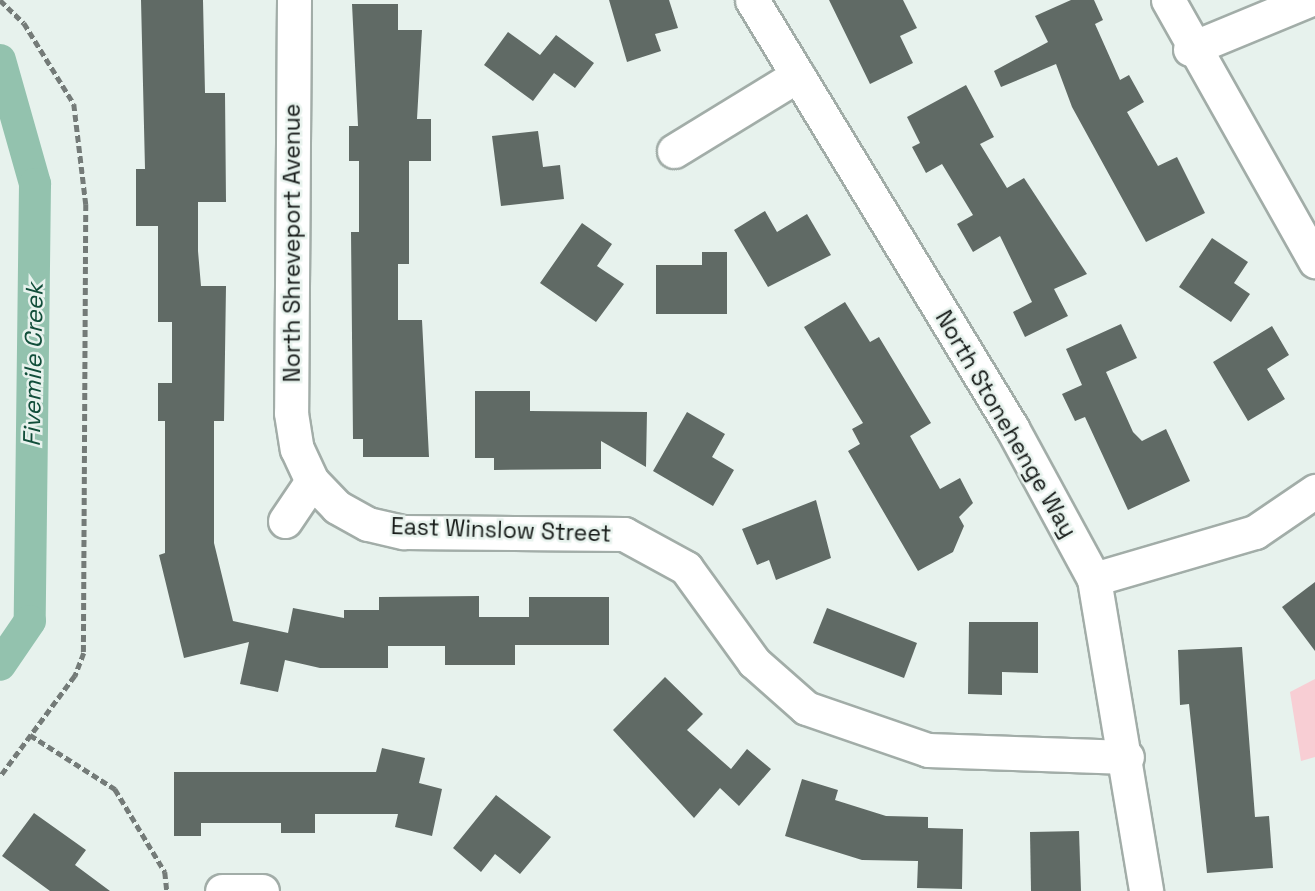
<!DOCTYPE html>
<style>
body{margin:0}
#map{position:relative;width:1315px;height:891px;overflow:hidden;background:#e7f2ed;font-family:"Space Grotesk",sans-serif}
div>[style]{position:absolute}
.green>*{inset:0;background:#f8ced4}
.canal>*{height:32px;margin:-16px;padding:0 16px;transform-origin:16px;border-radius:16px;background:#93c2ae}
.building>*{inset:0;background:#606a65}
.path>*{height:4.5px;margin-top:-2.25px;transform-origin:0;background:repeating-linear-gradient(90deg,#747b78 0 7px,transparent 0 10.5px)}
.roads{filter:drop-shadow(2px 0 #a2ada8) drop-shadow(-2px 0 #a2ada8) drop-shadow(0 2px #a2ada8) drop-shadow(0 -2px #a2ada8)}
.street>*{height:33px;margin:-16.5px;padding:0 16.5px;transform-origin:16.5px;border-radius:16.5px;background:#fff}
span{translate:-50% -50%;white-space:nowrap;text-align:center;line-height:1.15;-webkit-text-stroke:5px #e7f2ed;paint-order:stroke}
.street-label{font-size:23px;color:#141816}
.water-label{font-size:24px;color:#104d39;font-style:italic}
</style>
<div id="map">
<div class="green">
<div style="clip-path:polygon(1315px 679px,1315px 757px,1301px 761px,1290px 692px)"></div>
</div>
<div class="canal">
<div style="left:0;top:60px;width:129px;rotate:74.2deg"></div>
<div style="left:35px;top:184px;width:437px;rotate:90.7deg"></div>
<div style="left:30px;top:621px;width:53px;rotate:124.3deg"></div>
</div>
<div class="building">
<div style="clip-path:polygon(141px 0,203px 0,205px 93px,225px 93px,226px 202px,198px 202px,198px 251px,201px 286px,226px 286px,224px 421px,214px 421px,214px 543px,233px 621px,288px 633px,293px 608px,344px 618px,344px 610px,379px 610px,379px 597px,479px 596px,479px 617px,529px 617px,529px 597px,609px 597px,609px 645px,515px 645px,515px 665px,445px 665px,445px 646px,388px 646px,388px 668px,320px 668px,285px 660px,278px 692px,240px 684px,249px 642px,184px 658px,159px 555px,165px 553px,165px 421px,158px 421px,158px 383px,172px 383px,172px 322px,158px 322px,158px 226px,136px 226px,136px 169px,145px 169px)"></div>
<div style="clip-path:polygon(609px 0,669px 0,678px 28px,655px 34px,661px 51px,627px 62px)"></div>
<div style="clip-path:polygon(829px 0,903px 0,917px 28px,900px 36px,913px 63px,870px 84px)"></div>
<div style="clip-path:polygon(1071px 0,1094px 0,1103px 20px,1095px 24px,1120px 80px,1129px 75px,1144px 102px,1127px 112px,1158px 166px,1177px 157px,1205px 213px,1146px 242px,1072px 107px,1056px 64px,1001px 87px,994px 71px,1048px 42px,1035px 16px)"></div>
<div style="clip-path:polygon(352px 4px,398px 4px,398px 30px,422px 30px,417px 119px,431px 119px,431px 161px,409px 161px,409px 264px,398px 264px,398px 320px,422px 320px,429px 457px,363px 457px,363px 439px,353px 439px,351px 232px,359px 232px,359px 161px,349px 161px,349px 126px,358px 126px)"></div>
<div style="clip-path:polygon(508px 32px,540px 55px,556px 35px,594px 63px,575px 88px,554px 73px,533px 101px,484px 65px)"></div>
<div style="clip-path:polygon(966px 85px,994px 137px,980px 144px,1007px 188px,1024px 178px,1087px 274px,1054px 289px,1068px 316px,1025px 337px,1013px 312px,1032px 302px,1000px 236px,973px 252px,957px 224px,973px 215px,942px 164px,926px 173px,912px 147px,920px 143px,907px 117px)"></div>
<div style="clip-path:polygon(538px 131px,543px 167px,560px 165px,564px 199px,501px 206px,492px 136px)"></div>
<div style="clip-path:polygon(765px 211px,777px 232px,807px 214px,831px 255px,768px 287px,734px 230px)"></div>
<div style="clip-path:polygon(582px 223px,612px 244px,597px 266px,624px 284px,596px 322px,540px 283px)"></div>
<div style="clip-path:polygon(1212px 238px,1248px 262px,1234px 283px,1250px 294px,1231px 322px,1179px 287px)"></div>
<div style="clip-path:polygon(702px 252px,727px 252px,727px 314px,656px 314px,656px 265px,702px 265px)"></div>
<div style="clip-path:polygon(845px 302px,870px 342px,879px 337px,931px 423px,910px 436px,940px 489px,960px 478px,973px 503px,959px 517px,964px 526px,953px 552px,918px 571px,848px 451px,860px 444px,852px 429px,863px 423px,804px 327px)"></div>
<div style="clip-path:polygon(1121px 324px,1137px 358px,1106px 372px,1133px 432px,1142px 441px,1166px 429px,1190px 481px,1128px 510px,1085px 417px,1075px 421px,1062px 394px,1082px 385px,1066px 349px)"></div>
<div style="clip-path:polygon(1272px 326px,1289px 355px,1267px 369px,1285px 399px,1248px 421px,1213px 362px)"></div>
<div style="clip-path:polygon(475px 391px,530px 391px,530px 411px,647px 412px,646px 467px,601px 441px,601px 469px,494px 470px,494px 458px,475px 458px)"></div>
<div style="clip-path:polygon(687px 412px,725px 434px,712px 457px,734px 470px,713px 506px,653px 471px)"></div>
<div style="clip-path:polygon(816px 500px,831px 558px,776px 580px,769px 560px,757px 565px,742px 529px)"></div>
<div style="clip-path:polygon(1315px 582px,1315px 651px,1282px 607px)"></div>
<div style="clip-path:polygon(827px 608px,917px 643px,904px 678px,813px 643px)"></div>
<div style="clip-path:polygon(969px 622px,1038px 622px,1038px 673px,1002px 672px,1002px 695px,968px 694px)"></div>
<div style="clip-path:polygon(1242px 647px,1255px 817px,1269px 816px,1273px 868px,1207px 873px,1189px 704px,1180px 705px,1178px 650px)"></div>
<div style="clip-path:polygon(665px 677px,703px 714px,687px 730px,731px 769px,747px 749px,771px 769px,739px 806px,720px 788px,694px 818px,613px 730px)"></div>
<div style="clip-path:polygon(382px 748px,425px 758px,419px 783px,442px 789px,432px 836px,395px 827px,398px 814px,315px 814px,315px 833px,281px 833px,281px 823px,201px 823px,201px 836px,174px 836px,174px 772px,376px 772px)"></div>
<div style="clip-path:polygon(802px 779px,838px 790px,835px 800px,886px 816px,928px 817px,928px 828px,963px 829px,962px 889px,917px 888px,918px 861px,862px 860px,785px 836px)"></div>
<div style="clip-path:polygon(496px 795px,551px 837px,520px 874px,495px 854px,481px 872px,453px 848px)"></div>
<div style="clip-path:polygon(34px 813px,86px 850px,75px 865px,110px 891px,50px 891px,2px 856px)"></div>
<div style="clip-path:polygon(1079px 831px,1081px 891px,1031px 891px,1030px 832px)"></div>
</div>
<div class="path">
<div style="left:0;top:0;width:33px;rotate:44deg"></div>
<div style="left:24px;top:23px;width:95px;rotate:58.3deg"></div>
<div style="left:74px;top:104px;width:101px;rotate:83.2deg"></div>
<div style="left:86px;top:204px;width:449px;rotate:90.3deg"></div>
<div style="left:84px;top:653px;width:25px;rotate:111deg"></div>
<div style="left:75px;top:676px;width:126px;rotate:126.6deg"></div>
<div style="left:30px;top:735px;width:101px;rotate:32.4deg"></div>
<div style="left:115px;top:789px;width:97px;rotate:58.9deg"></div>
<div style="left:165px;top:872px;width:19px;rotate:84deg"></div>
</div>
<div class="roads">
<div class="street">
<div style="left:294px;top:0;width:413px;rotate:90.4deg"></div>
<div style="left:291px;top:413px;width:36px;rotate:81deg"></div>
<div style="left:297px;top:449px;width:35px;rotate:65deg"></div>
<div style="left:312px;top:481px;width:36px;rotate:46deg"></div>
<div style="left:337px;top:507px;width:35px;rotate:29deg"></div>
<div style="left:368px;top:524px;width:37px;rotate:13deg"></div>
<div style="left:404px;top:532px;width:220px;rotate:0.5deg"></div>
<div style="left:624px;top:534px;width:71px;rotate:28.7deg"></div>
<div style="left:686px;top:568px;width:116px;rotate:54.1deg"></div>
<div style="left:754px;top:662px;width:69px;rotate:41.5deg"></div>
<div style="left:806px;top:708px;width:129px;rotate:19deg"></div>
<div style="left:928px;top:750px;width:199px;rotate:2deg"></div>
<div style="left:752px;top:0;width:501px;rotate:58.72deg"></div>
<div style="left:1012px;top:428px;width:172px;rotate:61.5deg"></div>
<div style="left:1094px;top:579px;width:316px;rotate:80.5deg"></div>
<div style="left:1168px;top:0;width:300px;rotate:60.6deg"></div>
<div style="left:1190px;top:49px;width:129px;rotate:-22.4deg"></div>
<div style="left:674px;top:151px;width:145px;rotate:-31.5deg"></div>
<div style="left:285px;top:521px;width:48px;rotate:-56deg"></div>
<div style="left:1094px;top:579px;width:168px;rotate:-16.3deg"></div>
<div style="left:1255px;top:532px;width:73px;rotate:-34.3deg"></div>
<div style="left:222px;top:891px;width:40px"></div>
</div>
</div>
<div class="street-label">
<span style="left:292px;top:243px;rotate:-90deg">North Shreveport Avenue</span>
<span style="left:1006px;top:424px;rotate:60deg">North Stonehenge Way</span>
<span style="left:501px;top:530px;rotate:2deg">East Winslow Street</span>
</div>
<div class="water-label">
<span style="left:33px;top:365px;rotate:-89deg">Fivemile Creek</span>
</div>
</div>
